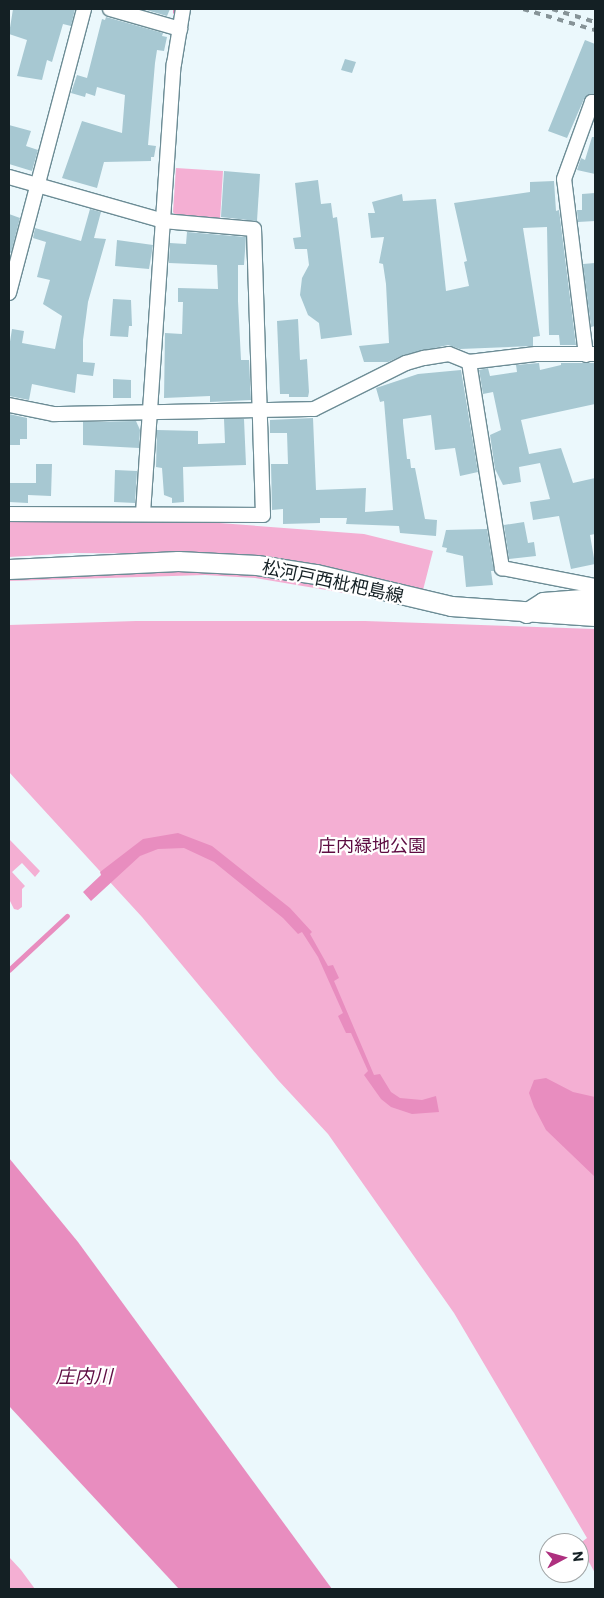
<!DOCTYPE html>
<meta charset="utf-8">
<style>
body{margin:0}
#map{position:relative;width:604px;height:1598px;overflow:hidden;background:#ebf8fc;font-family:Commissioner,"Noto Sans JP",sans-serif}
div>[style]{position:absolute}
.green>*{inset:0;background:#f4afd3}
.water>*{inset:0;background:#e88dbf}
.stream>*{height:4.5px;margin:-2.25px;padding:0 2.25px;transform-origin:2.25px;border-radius:2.25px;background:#e88dbf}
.building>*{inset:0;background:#a7c8d2}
.roads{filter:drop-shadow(1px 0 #6c8c95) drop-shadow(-1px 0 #6c8c95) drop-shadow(0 1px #6c8c95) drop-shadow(0 -1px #6c8c95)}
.minor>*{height:14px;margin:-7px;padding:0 7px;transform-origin:7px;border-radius:7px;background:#fff}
.secondary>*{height:19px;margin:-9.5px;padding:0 9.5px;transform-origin:9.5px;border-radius:9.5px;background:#fff}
.rail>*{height:4px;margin-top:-2px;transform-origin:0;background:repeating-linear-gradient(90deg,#869397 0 6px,transparent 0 12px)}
span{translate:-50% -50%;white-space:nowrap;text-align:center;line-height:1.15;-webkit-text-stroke:4.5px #fff;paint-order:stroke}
.street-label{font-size:18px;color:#142024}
.park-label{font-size:18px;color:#5e0c42}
.water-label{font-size:19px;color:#5f0d43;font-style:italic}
.frame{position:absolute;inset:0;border:10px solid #142024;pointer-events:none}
.north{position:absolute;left:539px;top:1533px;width:50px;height:50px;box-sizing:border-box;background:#fff;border:1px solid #a1a6a7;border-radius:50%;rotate:84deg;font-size:14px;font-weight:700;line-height:20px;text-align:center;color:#142024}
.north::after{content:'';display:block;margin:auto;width:18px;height:22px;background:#ae307f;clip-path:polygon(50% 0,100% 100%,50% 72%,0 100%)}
</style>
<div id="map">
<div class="green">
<div style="clip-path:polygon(176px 168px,223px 171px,220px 220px,177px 217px,173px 212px)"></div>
<div style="clip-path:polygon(166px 519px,364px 534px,433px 551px,423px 590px,291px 562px,232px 554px,74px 553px,9px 557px,9px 522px)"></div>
<div style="clip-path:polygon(205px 570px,304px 580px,368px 597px,255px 578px,205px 575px,9px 581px,9px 577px)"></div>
<div style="clip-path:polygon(136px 621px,365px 621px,595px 629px,595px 1573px,579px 1544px,587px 1538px,454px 1313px,328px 1134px,278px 1080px,142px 917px,9px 772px,9px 625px)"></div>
<div style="clip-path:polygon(9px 839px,40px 871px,35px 877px,22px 863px,12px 872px,25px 886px,22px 889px,22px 907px,18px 910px,14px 909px,9px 899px)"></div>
<div style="clip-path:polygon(9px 1557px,21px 1570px,35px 1589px,9px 1589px)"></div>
</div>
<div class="water">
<div style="clip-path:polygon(178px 833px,212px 846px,290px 908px,312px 932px,310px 934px,328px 966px,333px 965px,339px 978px,334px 981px,374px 1075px,380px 1074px,391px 1092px,400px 1098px,422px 1100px,436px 1096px,439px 1112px,412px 1114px,391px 1107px,381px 1099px,364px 1075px,368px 1071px,351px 1033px,346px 1033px,338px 1016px,343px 1013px,318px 957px,302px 932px,298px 934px,283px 918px,214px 862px,184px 848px,158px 849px,140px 856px,91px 901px,83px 892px,101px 875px,100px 872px,143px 839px)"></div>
<div style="clip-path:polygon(546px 1078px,573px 1092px,595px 1097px,595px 1177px,546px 1130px,534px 1107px,529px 1093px,534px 1080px)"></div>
<div style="clip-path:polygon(9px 1158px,78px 1242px,332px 1589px,179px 1589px,9px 1406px)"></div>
</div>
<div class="stream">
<div style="left:175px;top:12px;width:3px;rotate:-90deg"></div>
<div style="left:9px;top:970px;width:79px;rotate:-43deg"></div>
</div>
<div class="building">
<div style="clip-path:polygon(13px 9px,75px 9px,71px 26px,63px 24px,52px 62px,47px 60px,42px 80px,17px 76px,27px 40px,9px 34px)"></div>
<div style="clip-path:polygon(143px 9px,170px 9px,167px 16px)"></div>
<div style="clip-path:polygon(106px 17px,163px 33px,162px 36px,167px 37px,164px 51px,157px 50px,155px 63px,148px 145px,156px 146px,154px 157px,151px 157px,151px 161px,104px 162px,97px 188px,62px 178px,82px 121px,122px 133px,125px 95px,97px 87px,95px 96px,86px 93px,85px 97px,71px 93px,77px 75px,87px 78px,102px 19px,105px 20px)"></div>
<div style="clip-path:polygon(585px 40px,595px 44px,595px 94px,584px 99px,567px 138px,548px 131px)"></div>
<div style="clip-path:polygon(345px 59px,356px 62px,352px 73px,341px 70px)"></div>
<div style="clip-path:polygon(9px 125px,31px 131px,26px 146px,38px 150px,32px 171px,9px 164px)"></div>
<div style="clip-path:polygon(592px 137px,595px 137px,595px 174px,577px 170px,581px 158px,585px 160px)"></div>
<div style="clip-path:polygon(224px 171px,260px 174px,257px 221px,221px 217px)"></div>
<div style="clip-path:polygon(318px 180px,321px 204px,331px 203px,333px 218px,337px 217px,352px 335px,321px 339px,319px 323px,308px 315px,300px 295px,302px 278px,309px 265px,307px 249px,295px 249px,293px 238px,301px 237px,295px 183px)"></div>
<div style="clip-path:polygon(554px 181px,556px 211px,559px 210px,576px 345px,560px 345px,559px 335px,549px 335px,547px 227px,523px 228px,540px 336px,533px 337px,533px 346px,460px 349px,448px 345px,404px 355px,388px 362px,364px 362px,359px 346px,389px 343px,386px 284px,383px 264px,379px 263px,384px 237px,371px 238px,368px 213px,375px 213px,372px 202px,402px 194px,403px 201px,436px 199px,446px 291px,469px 286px,464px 262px,467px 261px,454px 203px,530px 192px,530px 182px)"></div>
<div style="clip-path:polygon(595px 193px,595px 221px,578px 222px,577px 210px,582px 210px,582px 194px)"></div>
<div style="clip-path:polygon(90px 209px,101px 212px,94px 238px,106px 239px,88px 302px,83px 340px,83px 362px,95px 363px,93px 376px,77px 374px,75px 393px,32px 384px,29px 400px,9px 396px,9px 348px,12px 329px,24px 331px,22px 343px,55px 349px,62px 316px,43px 304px,50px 280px,37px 277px,46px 242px,33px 238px,35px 228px,81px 241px)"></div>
<div style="clip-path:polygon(9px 214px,20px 218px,11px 253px,9px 252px)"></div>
<div style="clip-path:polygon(187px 232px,246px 237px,244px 265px,238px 265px,238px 301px,241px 360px,249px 360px,251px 400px,210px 402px,210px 396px,164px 398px,165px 333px,182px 334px,183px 302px,178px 302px,178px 288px,218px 289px,217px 265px,169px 263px,170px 243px,186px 244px)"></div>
<div style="clip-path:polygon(117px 240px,153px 245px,149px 269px,115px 266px)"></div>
<div style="clip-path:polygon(595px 263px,595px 326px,591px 327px,583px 264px)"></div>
<div style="clip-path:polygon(113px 299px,131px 300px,132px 326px,129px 326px,128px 337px,110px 336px)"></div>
<div style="clip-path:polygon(298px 319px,300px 360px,307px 359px,309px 392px,308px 397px,289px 397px,289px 394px,280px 394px,277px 321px)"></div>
<div style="clip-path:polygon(539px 363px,540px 370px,561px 365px,561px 363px,595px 363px,595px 404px,521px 420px,529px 454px,561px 448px,573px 483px,595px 478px,595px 534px,590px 535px,595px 564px,571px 569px,559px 516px,533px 520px,530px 502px,550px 499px,540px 463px,519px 467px,521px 482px,503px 485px,495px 469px,490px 435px,501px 430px,493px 392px,483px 394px,479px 370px,488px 368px,490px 376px,517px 372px,516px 365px)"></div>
<div style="clip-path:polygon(461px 370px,478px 472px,460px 476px,455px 448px,435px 450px,431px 415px,403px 419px,403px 423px,407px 459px,410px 459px,411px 468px,415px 468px,425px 519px,437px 520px,436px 536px,400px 533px,399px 526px,346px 524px,347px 518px,320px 518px,320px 523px,283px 524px,283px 509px,272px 510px,271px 464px,288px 464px,287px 433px,270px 433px,270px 420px,313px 418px,316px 490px,366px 488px,365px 512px,393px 510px,384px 401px,380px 402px,376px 388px,418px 374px)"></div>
<div style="clip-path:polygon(113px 379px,131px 380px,131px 398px,113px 398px)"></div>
<div style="clip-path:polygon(9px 414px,27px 418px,27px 439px,20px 439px,20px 445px,9px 445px)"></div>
<div style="clip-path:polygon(224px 419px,244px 419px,246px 465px,183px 467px,184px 502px,172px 503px,172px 498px,164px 495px,162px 468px,156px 467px,157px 430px,198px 431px,198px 444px,225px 443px)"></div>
<div style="clip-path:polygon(136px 421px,140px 430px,139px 448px,83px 445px,83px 422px)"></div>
<div style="clip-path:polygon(36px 464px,52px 464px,51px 496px,28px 495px,28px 503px,9px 502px,9px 483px,36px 483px)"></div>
<div style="clip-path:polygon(115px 470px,137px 471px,135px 503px,114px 502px)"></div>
<div style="clip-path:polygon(524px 522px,528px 543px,534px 542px,536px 556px,509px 559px,504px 525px)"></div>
<div style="clip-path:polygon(487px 529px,494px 571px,491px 571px,493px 585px,466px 587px,463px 556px,446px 552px,447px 548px,442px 547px,446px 530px)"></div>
</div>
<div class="roads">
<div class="minor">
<div style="left:110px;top:9px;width:73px;rotate:15.9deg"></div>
<div style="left:9px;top:177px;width:160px;rotate:15.9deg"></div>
<div style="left:163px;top:221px;width:91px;rotate:5deg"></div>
<div style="left:254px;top:229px;width:286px;rotate:88.2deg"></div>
<div style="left:263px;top:515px;width:254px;rotate:-179.8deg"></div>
<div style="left:9px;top:293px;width:294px;rotate:-75.2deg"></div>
<div style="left:586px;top:355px;width:177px;rotate:-97.1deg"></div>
<div style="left:564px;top:179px;width:82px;rotate:-70deg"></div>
<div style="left:592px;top:102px;width:3px;rotate:18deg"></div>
<div style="left:469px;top:362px;width:209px;rotate:80.9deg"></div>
<div style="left:502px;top:568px;width:95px;rotate:11deg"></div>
<div style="left:9px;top:405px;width:46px;rotate:11.3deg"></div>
<div style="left:54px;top:414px;width:260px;rotate:-1.1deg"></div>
<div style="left:314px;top:409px;width:103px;rotate:-26.6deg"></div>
<div style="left:406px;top:363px;width:19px;rotate:-16deg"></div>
<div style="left:424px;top:358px;width:25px;rotate:-9deg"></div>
<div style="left:449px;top:354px;width:22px;rotate:22deg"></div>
<div style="left:469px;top:362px;width:67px;rotate:-6.8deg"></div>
<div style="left:536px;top:354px;width:59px"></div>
<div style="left:143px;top:513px;width:450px;rotate:-86.1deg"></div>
<div style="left:174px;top:64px;width:56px;rotate:-80.7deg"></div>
</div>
<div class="secondary">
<div style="left:9px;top:569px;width:169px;rotate:-2.7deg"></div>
<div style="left:178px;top:561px;width:79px;rotate:2.9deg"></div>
<div style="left:257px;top:565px;width:60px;rotate:8.7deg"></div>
<div style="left:316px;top:574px;width:139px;rotate:13.3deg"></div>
<div style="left:451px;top:606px;width:144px;rotate:4deg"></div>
<div style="left:526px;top:613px;width:20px;rotate:-33deg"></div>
<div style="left:543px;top:602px;width:52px;rotate:-4.4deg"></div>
</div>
</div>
<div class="rail">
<div style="left:523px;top:9px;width:75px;rotate:16.3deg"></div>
<div style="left:552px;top:9px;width:45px;rotate:16.8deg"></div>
</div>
<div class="street-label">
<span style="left:333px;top:581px;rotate:12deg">松河戸西枇杷島線</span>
</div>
<div class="park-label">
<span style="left:372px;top:845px">庄内緑地公園</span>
</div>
<div class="water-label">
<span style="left:84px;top:1376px">庄内川</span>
</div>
<div class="frame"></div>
<div class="north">N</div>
</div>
